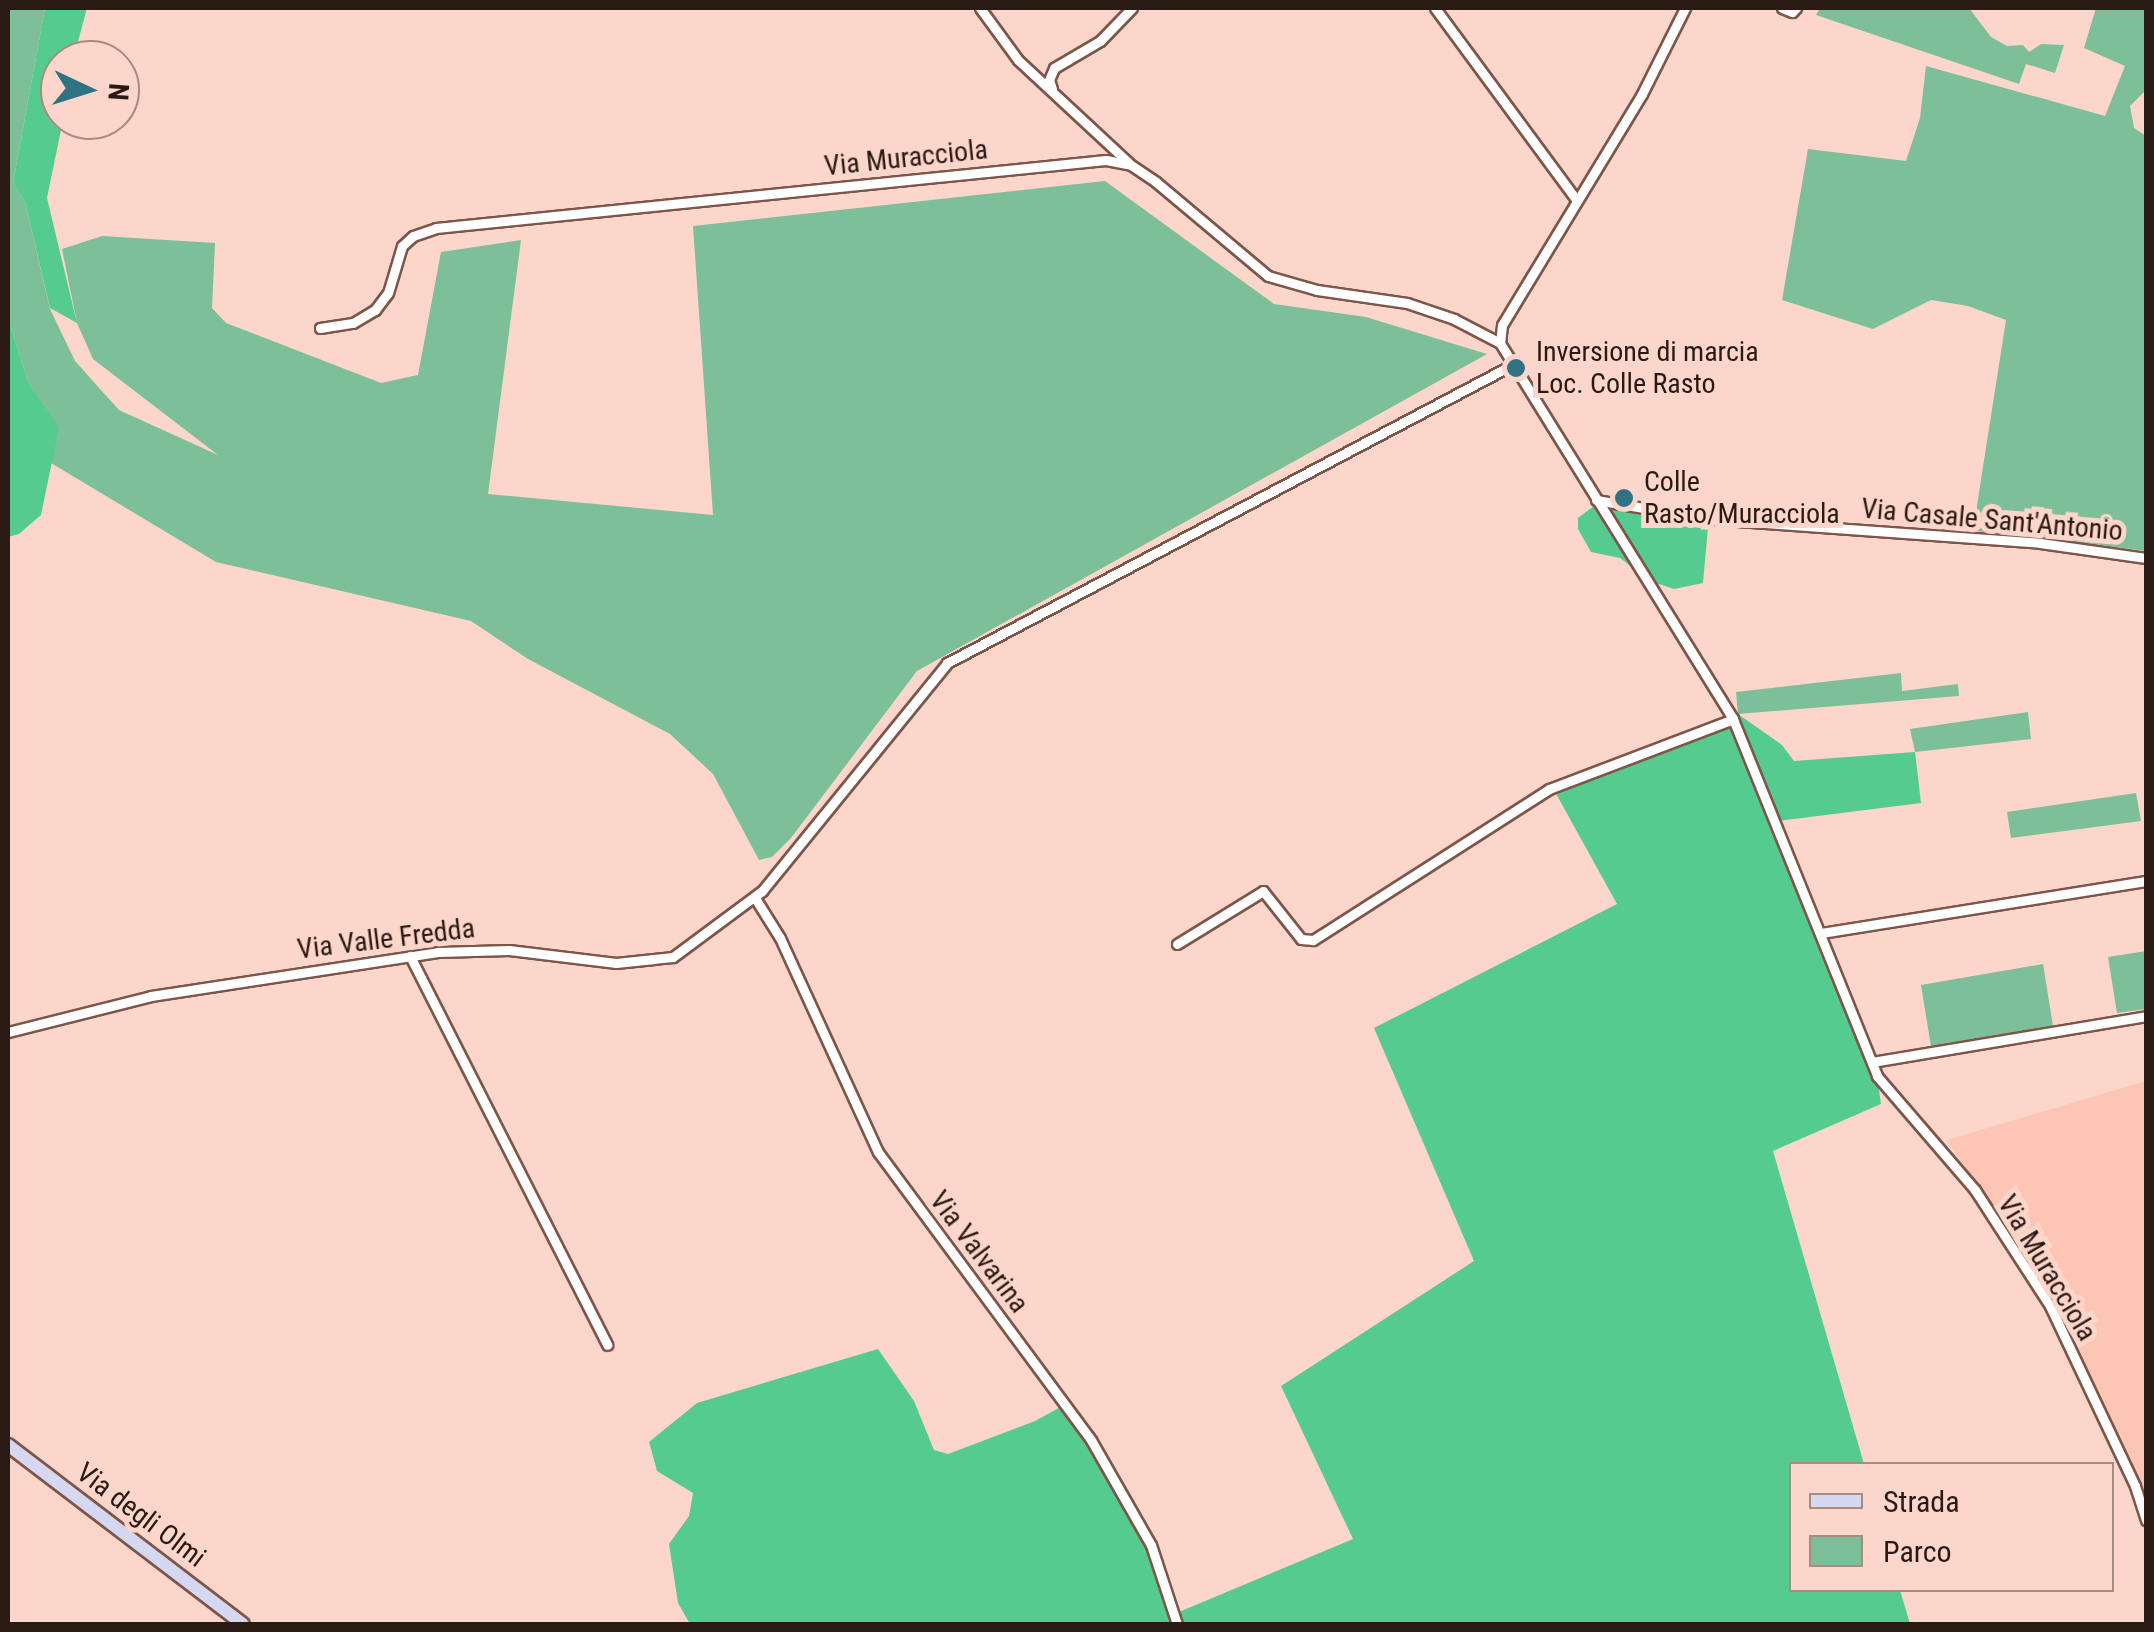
<!DOCTYPE html>
<style>
body{margin:0}
#map{position:relative;width:2154px;height:1632px;overflow:hidden;background:#fcd6ca;font-family:"Roboto Condensed",sans-serif}
div>[style]{position:absolute}
.built>*{inset:0;background:#fcc5b4}
.green>*{inset:0;background:#7cbf99}
.forest>*{inset:0;background:#55cb8f}
.roads{filter:drop-shadow(2px 0 #7d5549) drop-shadow(-2px 0 #7d5549) drop-shadow(0 2px #7d5549) drop-shadow(0 -2px #7d5549)}
.street>*{height:9px;margin:-4.5px;padding:0 4.5px;transform-origin:4.5px;border-radius:4.5px;background:#fff}
.secondary>*{height:12px;margin:-6px;padding:0 6px;transform-origin:6px;border-radius:6px;background:#d6d8f1}
.dots>*{width:28px;height:28px;translate:-50% -50%;box-sizing:border-box;border:5px solid #fcd6ca;border-radius:50%}
span{translate:-50% -50%;white-space:nowrap;text-align:center;line-height:1.15;-webkit-text-stroke:10px #fcd6ca;paint-order:stroke}
.street-label{font-size:28px;color:#2a1a14}
.poi-label{font-size:28px;color:#2a1a14}
.left{translate:0 -50%;text-align:left}
.frame{position:absolute;inset:0;border:10px solid #2a1a14;pointer-events:none}
.legend{position:absolute;left:1789px;top:1462px;width:325px;height:130px;box-sizing:border-box;background:#fcd6ca;border:2px solid #a88b81;margin:0;padding:12px 18px;list-style:none;font-size:30px;color:#2a1a14}
.legend li{display:flex;align-items:center;gap:20px;height:50px}
.legend b{width:50px;border:2px solid #a88b81}
.north{position:absolute;left:40px;top:40px;width:100px;height:100px;box-sizing:border-box;background:#fcd6ca;border:2px solid #a88b81;border-radius:50%;rotate:94deg;font-size:28px;font-weight:700;line-height:40px;text-align:center;color:#2a1a14}
.north::after{content:'';display:block;margin:auto;width:35px;height:45px;background:#2f7284;clip-path:polygon(50% 0,100% 100%,50% 72%,0 100%)}
</style>
<div id="map">
<div class="built">
<div style="clip-path:polygon(2146px 1081px,2146px 1495px,2060px 1308px,1947px 1140px)"></div>
</div>
<div class="green">
<div style="clip-path:polygon(8px 8px,45px 8px,13px 183px,25px 202px,50px 309px,75px 361px,119px 410px,218px 455px,93px 359px,77px 323px,62px 249px,102px 236px,215px 243px,212px 308px,226px 323px,381px 383px,418px 375px,441px 252px,521px 240px,488px 494px,713px 515px,693px 226px,1105px 181px,1274px 304px,1366px 317px,1487px 354px,917px 671px,791px 838px,772px 857px,759px 860px,713px 774px,670px 734px,528px 659px,471px 621px,216px 562px,51px 463px,58px 428px,28px 382px,8px 318px)"></div>
<div style="clip-path:polygon(1820px 8px,1969px 8px,1991px 37px,2007px 46px,2023px 45px,2029px 52px,2041px 44px,2064px 45px,2055px 73px,2026px 64px,2019px 84px,1816px 15px)"></div>
<div style="clip-path:polygon(2096px 8px,2146px 8px,2146px 90px,2130px 106px,2134px 128px,2146px 136px,2146px 551px,2070px 541px,2058px 526px,2049px 530px,2049px 537px,1973px 531px,2006px 320px,1968px 306px,1931px 300px,1873px 329px,1782px 300px,1808px 149px,1906px 161px,1920px 118px,1926px 66px,2105px 116px,2125px 66px,2084px 48px)"></div>
<div style="clip-path:polygon(1901px 673px,1902px 691px,1958px 684px,1959px 696px,1738px 714px,1736px 692px)"></div>
<div style="clip-path:polygon(2028px 712px,2031px 739px,1915px 752px,1910px 729px)"></div>
<div style="clip-path:polygon(2136px 793px,2141px 821px,2011px 838px,2007px 812px)"></div>
<div style="clip-path:polygon(2146px 951px,2146px 1009px,2117px 1013px,2108px 957px)"></div>
<div style="clip-path:polygon(2043px 964px,2053px 1026px,1931px 1047px,1921px 985px)"></div>
</div>
<div class="forest">
<div style="clip-path:polygon(45px 8px,87px 8px,73px 60px,60px 60px,63px 120px,47px 198px,77px 323px,50px 308px,25px 202px,13px 183px)"></div>
<div style="clip-path:polygon(8px 318px,28px 382px,59px 428px,41px 515px,19px 534px,8px 537px)"></div>
<div style="clip-path:polygon(1594px 506px,1708px 527px,1703px 583px,1674px 589px,1650px 581px,1620px 558px,1591px 552px,1578px 529px,1578px 518px)"></div>
<div style="clip-path:polygon(1738px 714px,1782px 745px,1794px 761px,1915px 752px,1921px 803px,1777px 821px,1877px 1076px,1881px 1104px,1773px 1151px,1864px 1464px,1792px 1464px,1792px 1590px,1900px 1590px,1910px 1624px,690px 1624px,678px 1603px,669px 1544px,689px 1516px,693px 1493px,657px 1471px,649px 1442px,697px 1403px,878px 1349px,914px 1401px,934px 1450px,948px 1454px,1035px 1421px,1066px 1404px,1146px 1534px,1174px 1614px,1353px 1539px,1281px 1386px,1474px 1261px,1374px 1028px,1617px 904px,1554px 790px)"></div>
</div>
<div class="roads">
<div class="street">
<div style="left:980px;top:8px;width:64px;rotate:53.8deg"></div>
<div style="left:1018px;top:60px;width:151px;rotate:42.9deg"></div>
<div style="left:1435px;top:8px;width:236px;rotate:53.6deg"></div>
<div style="left:1685px;top:8px;width:96px;rotate:116.6deg"></div>
<div style="left:1642px;top:94px;width:270px;rotate:121.2deg"></div>
<div style="left:1502px;top:325px;width:18px;rotate:96deg"></div>
<div style="left:1500px;top:343px;width:442px;rotate:58.2deg"></div>
<div style="left:1733px;top:719px;width:385px;rotate:68deg"></div>
<div style="left:1877px;top:1076px;width:150px;rotate:49.3deg"></div>
<div style="left:1975px;top:1190px;width:138px;rotate:57.1deg"></div>
<div style="left:2050px;top:1306px;width:199px;rotate:64.7deg"></div>
<div style="left:2135px;top:1486px;width:36px;rotate:72deg"></div>
<div style="left:1782px;top:8px;width:11px;rotate:22deg"></div>
<div style="left:1792px;top:12px;width:6px;rotate:-45deg"></div>
<div style="left:1052px;top:89px;width:9px;rotate:-108deg"></div>
<div style="left:1049px;top:80px;width:13px;rotate:-67deg"></div>
<div style="left:1054px;top:68px;width:53px;rotate:-30.4deg"></div>
<div style="left:1100px;top:41px;width:46px;rotate:-45.9deg"></div>
<div style="left:320px;top:328px;width:33px;rotate:-9deg"></div>
<div style="left:353px;top:323px;width:26px;rotate:-31deg"></div>
<div style="left:375px;top:310px;width:21px;rotate:-53deg"></div>
<div style="left:388px;top:293px;width:49px;rotate:-73.4deg"></div>
<div style="left:402px;top:246px;width:15px;rotate:-42deg"></div>
<div style="left:413px;top:236px;width:24px;rotate:-19deg"></div>
<div style="left:436px;top:228px;width:673px;rotate:-5.8deg"></div>
<div style="left:1106px;top:160px;width:25px;rotate:11deg"></div>
<div style="left:1131px;top:165px;width:30px;rotate:34deg"></div>
<div style="left:1156px;top:182px;width:146px;rotate:40deg"></div>
<div style="left:1268px;top:276px;width:51px;rotate:15.9deg"></div>
<div style="left:1317px;top:290px;width:91px;rotate:8.2deg"></div>
<div style="left:1407px;top:303px;width:50px;rotate:18.8deg"></div>
<div style="left:1454px;top:319px;width:52px;rotate:27.6deg"></div>
<div style="left:1596px;top:500px;width:115px;rotate:9.5deg"></div>
<div style="left:1709px;top:519px;width:332px;rotate:4.1deg"></div>
<div style="left:2040px;top:543px;width:107px;rotate:8.1deg"></div>
<div style="left:755px;top:898px;width:47px;rotate:58deg"></div>
<div style="left:780px;top:938px;width:235px;rotate:65.4deg"></div>
<div style="left:878px;top:1152px;width:358px;rotate:53.5deg"></div>
<div style="left:1091px;top:1440px;width:121px;rotate:60.3deg"></div>
<div style="left:1151px;top:1545px;width:83px;rotate:71.8deg"></div>
<div style="left:1821px;top:933px;width:329px;rotate:-9.1deg"></div>
<div style="left:1177px;top:944px;width:101px;rotate:-31.6deg"></div>
<div style="left:1263px;top:891px;width:61px;rotate:51.6deg"></div>
<div style="left:1301px;top:939px;width:12px;rotate:5deg"></div>
<div style="left:1313px;top:940px;width:280px;rotate:-32.6deg"></div>
<div style="left:1549px;top:789px;width:197px;rotate:-20.8deg"></div>
<div style="left:410px;top:956px;width:436px;rotate:63.1deg"></div>
<div style="left:8px;top:1032px;width:147px;rotate:-14.1deg"></div>
<div style="left:151px;top:996px;width:290px;rotate:-8.7deg"></div>
<div style="left:438px;top:952px;width:71px;rotate:-1.6deg"></div>
<div style="left:509px;top:950px;width:108px;rotate:6.9deg"></div>
<div style="left:616px;top:963px;width:57px;rotate:-6deg"></div>
<div style="left:673px;top:957px;width:111px;rotate:-36.6deg"></div>
<div style="left:762px;top:891px;width:294px;rotate:-50.9deg"></div>
<div style="left:947px;top:663px;width:637px;rotate:-27.81deg"></div>
<div style="left:1872px;top:1062px;width:278px;rotate:-9.5deg"></div>
</div>
<div class="secondary">
<div style="left:8px;top:1445px;width:295px;rotate:37.3deg"></div>
</div>
</div>
<div class="dots">
<div style="left:1516px;top:368px;background:#2f7284"></div>
<div style="left:1624px;top:498px;background:#2f7284"></div>
</div>
<div class="street-label">
<span style="left:906px;top:158px;rotate:-6deg">Via Muracciola</span>
<span style="left:1992px;top:520px;rotate:5deg">Via Casale Sant'Antonio</span>
<span style="left:386px;top:939px;rotate:-7deg">Via Valle Fredda</span>
<span style="left:979px;top:1252px;rotate:53deg">Via Valvarina</span>
<span style="left:2047px;top:1268px;rotate:59deg">Via Muracciola</span>
<span style="left:141px;top:1515px;rotate:37deg">Via degli Olmi</span>
</div>
<div class="poi-label">
<span class="left" style="left:1536px;top:368px">Inversione di marcia<br>Loc. Colle Rasto</span>
<span class="left" style="left:1644px;top:498px">Colle<br>Rasto/Muracciola</span>
</div>
<div class="frame"></div>
<ul class="legend">
<li><b style="height:12px;background:#d6d8f1"></b>Strada</li>
<li><b style="height:28px;background:#7cbf99"></b>Parco</li>
</ul>
<div class="north">N</div>
</div>
